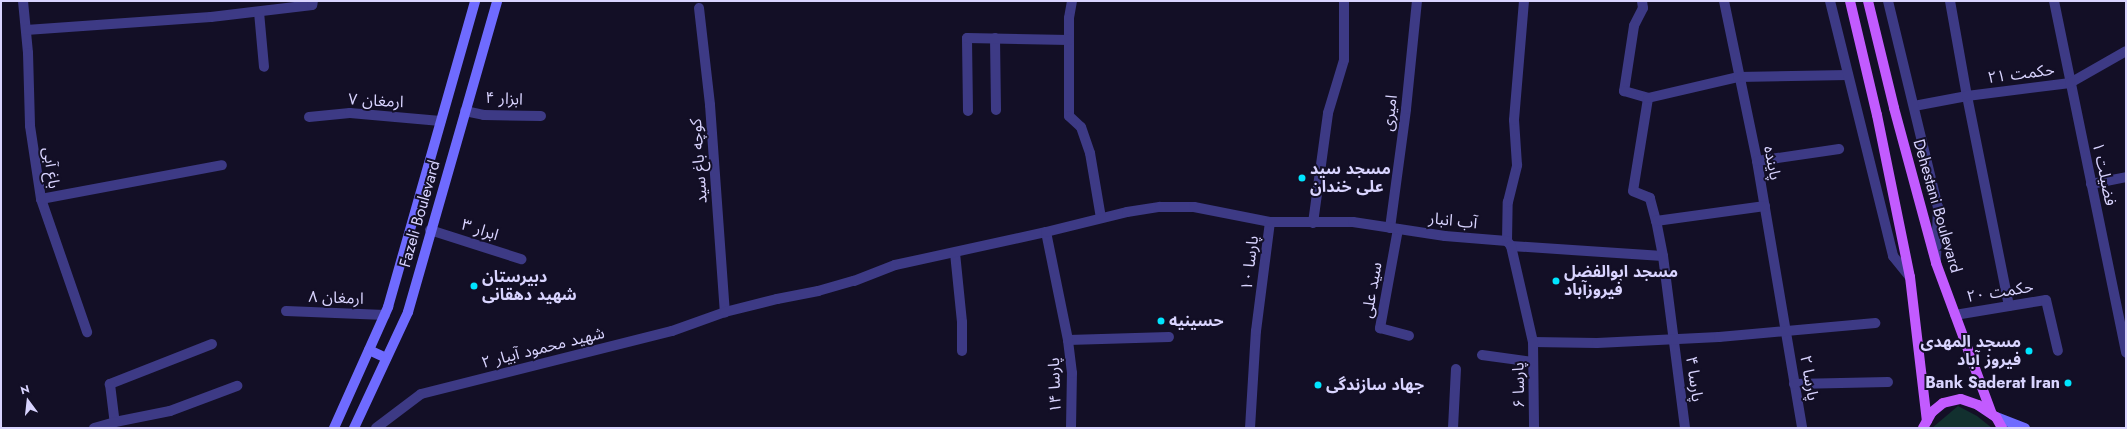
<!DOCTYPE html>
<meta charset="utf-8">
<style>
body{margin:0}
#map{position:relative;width:2127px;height:429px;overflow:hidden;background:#130f26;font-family:Jost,"Noto Sans Arabic",sans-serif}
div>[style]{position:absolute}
.green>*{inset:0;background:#12302f}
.minor>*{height:10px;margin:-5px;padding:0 5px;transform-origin:5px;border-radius:5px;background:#3d3a85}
.tertiary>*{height:10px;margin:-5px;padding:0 5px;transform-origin:5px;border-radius:5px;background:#3d3a85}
.secondary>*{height:10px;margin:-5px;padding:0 5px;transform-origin:5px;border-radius:5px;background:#6f6bff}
.primary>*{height:10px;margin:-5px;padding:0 5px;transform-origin:5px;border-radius:5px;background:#c25bff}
.dots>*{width:11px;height:11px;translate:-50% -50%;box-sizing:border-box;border:2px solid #130f26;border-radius:50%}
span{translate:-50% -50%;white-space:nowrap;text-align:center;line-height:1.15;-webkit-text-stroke:4px #130f26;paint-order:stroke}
.street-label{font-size:16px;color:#d9d4ff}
.poi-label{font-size:16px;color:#d9d4ff;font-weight:700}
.left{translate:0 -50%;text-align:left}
.right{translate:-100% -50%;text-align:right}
.frame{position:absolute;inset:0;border:2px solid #d9d4ff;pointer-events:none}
.north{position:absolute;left:8px;top:381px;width:40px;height:40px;-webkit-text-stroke:3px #130f26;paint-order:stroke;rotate:345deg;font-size:11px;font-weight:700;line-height:16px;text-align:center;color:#d9d4ff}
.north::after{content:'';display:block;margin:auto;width:14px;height:18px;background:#d9d4ff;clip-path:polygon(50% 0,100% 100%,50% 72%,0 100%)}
</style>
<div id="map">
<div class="green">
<div style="clip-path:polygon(1958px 406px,1977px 416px,1992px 428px,1932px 428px)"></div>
</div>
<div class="minor">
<div style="left:23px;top:1px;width:52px;rotate:84.5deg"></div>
<div style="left:28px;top:53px;width:73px;rotate:88.4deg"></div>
<div style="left:30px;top:126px;width:74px;rotate:81.4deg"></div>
<div style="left:41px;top:199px;width:141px;rotate:70.9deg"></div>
<div style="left:1072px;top:1px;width:17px;rotate:100deg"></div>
<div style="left:1069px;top:18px;width:98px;rotate:90deg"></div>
<div style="left:1069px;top:116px;width:16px;rotate:43deg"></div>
<div style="left:1081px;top:127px;width:28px;rotate:71deg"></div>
<div style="left:1090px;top:153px;width:66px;rotate:80.4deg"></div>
<div style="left:1642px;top:1px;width:7px;rotate:82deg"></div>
<div style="left:1643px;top:8px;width:20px;rotate:117deg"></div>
<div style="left:1634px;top:26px;width:66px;rotate:98.7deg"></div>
<div style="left:1624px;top:91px;width:25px;rotate:16deg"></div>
<div style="left:1724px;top:1px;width:163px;rotate:78.3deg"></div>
<div style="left:1757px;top:161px;width:271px;rotate:80.4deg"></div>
<div style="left:1950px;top:1px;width:97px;rotate:79.9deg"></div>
<div style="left:1967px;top:96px;width:214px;rotate:78.7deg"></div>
<div style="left:2054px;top:1px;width:359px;rotate:78.4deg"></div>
<div style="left:699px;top:8px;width:98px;rotate:83.5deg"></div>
<div style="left:710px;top:105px;width:208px;rotate:85.9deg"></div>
<div style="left:259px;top:12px;width:55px;rotate:84.8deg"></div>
<div style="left:26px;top:30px;width:185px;rotate:-4deg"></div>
<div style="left:211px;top:17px;width:102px;rotate:-6.8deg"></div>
<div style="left:312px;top:5px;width:4px;rotate:-76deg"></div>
<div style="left:995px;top:38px;width:72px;rotate:89.2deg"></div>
<div style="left:1914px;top:106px;width:54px;rotate:-10.7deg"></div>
<div style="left:1967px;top:96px;width:104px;rotate:-7.2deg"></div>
<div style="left:2070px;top:83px;width:64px;rotate:-29.7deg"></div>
<div style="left:465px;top:111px;width:19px;rotate:12deg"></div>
<div style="left:484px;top:115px;width:57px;rotate:1deg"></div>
<div style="left:968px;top:111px;width:73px;rotate:-90.8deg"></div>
<div style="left:967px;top:38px;width:102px;rotate:1.1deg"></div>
<div style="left:309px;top:117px;width:41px;rotate:-5.6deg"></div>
<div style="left:350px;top:113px;width:91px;rotate:5deg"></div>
<div style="left:1757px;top:161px;width:83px;rotate:-8.3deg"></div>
<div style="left:2091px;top:184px;width:36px;rotate:-11deg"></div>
<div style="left:41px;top:199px;width:184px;rotate:-10.6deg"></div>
<div style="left:1656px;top:221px;width:24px;rotate:-105deg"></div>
<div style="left:1650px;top:198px;width:18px;rotate:-158deg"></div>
<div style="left:1633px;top:191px;width:94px;rotate:-80.8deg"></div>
<div style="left:1648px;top:98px;width:92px;rotate:-13.1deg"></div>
<div style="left:1738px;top:77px;width:110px;rotate:-1deg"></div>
<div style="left:1313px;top:223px;width:111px;rotate:-82.2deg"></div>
<div style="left:1328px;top:113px;width:55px;rotate:-73.2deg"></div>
<div style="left:1344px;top:60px;width:59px;rotate:-90deg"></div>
<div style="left:1390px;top:228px;width:120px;rotate:-82.3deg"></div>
<div style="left:1406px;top:109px;width:109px;rotate:-84.2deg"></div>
<div style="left:1398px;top:229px;width:101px;rotate:100.3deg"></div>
<div style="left:1380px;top:328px;width:30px;rotate:15deg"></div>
<div style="left:430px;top:230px;width:96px;rotate:17.7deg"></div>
<div style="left:1507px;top:241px;width:39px;rotate:-89deg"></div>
<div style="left:1508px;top:202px;width:38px;rotate:-76deg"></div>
<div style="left:1517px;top:165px;width:45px;rotate:-93.8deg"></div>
<div style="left:1514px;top:120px;width:119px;rotate:-85.2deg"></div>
<div style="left:1511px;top:246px;width:152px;rotate:3.8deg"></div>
<div style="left:1663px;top:256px;width:173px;rotate:82.7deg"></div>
<div style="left:955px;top:253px;width:69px;rotate:84.2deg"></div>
<div style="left:962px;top:322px;width:29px;rotate:90deg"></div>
<div style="left:1663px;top:256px;width:36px;rotate:-101deg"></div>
<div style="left:1656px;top:221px;width:110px;rotate:-7.8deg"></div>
<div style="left:286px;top:311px;width:99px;rotate:2.3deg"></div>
<div style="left:1955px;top:315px;width:92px;rotate:-9.4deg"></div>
<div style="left:2046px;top:300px;width:52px;rotate:76.8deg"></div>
<div style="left:1068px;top:340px;width:101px;rotate:-1.7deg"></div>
<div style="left:1533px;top:342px;width:64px;rotate:0.9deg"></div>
<div style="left:1597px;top:343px;width:122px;rotate:-2.8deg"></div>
<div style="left:1719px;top:337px;width:157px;rotate:-5.1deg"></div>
<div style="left:212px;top:344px;width:110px;rotate:158.6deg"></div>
<div style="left:110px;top:384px;width:38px;rotate:83deg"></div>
<div style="left:115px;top:422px;width:56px;rotate:-11.3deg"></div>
<div style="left:170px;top:411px;width:72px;rotate:-20.5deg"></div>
<div style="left:1482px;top:355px;width:51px;rotate:7.8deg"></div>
<div style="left:1794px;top:384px;width:94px;rotate:-1.2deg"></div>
<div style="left:94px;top:428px;width:22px;rotate:-16deg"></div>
<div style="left:376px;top:428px;width:56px;rotate:-37.1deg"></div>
<div style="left:421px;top:394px;width:259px;rotate:-14.1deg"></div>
<div style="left:672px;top:331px;width:56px;rotate:-19.7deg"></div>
<div style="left:725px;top:312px;width:54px;rotate:-14deg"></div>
<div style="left:777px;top:299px;width:42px;rotate:-11deg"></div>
<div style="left:818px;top:291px;width:37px;rotate:-16deg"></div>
<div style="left:854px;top:281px;width:44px;rotate:-21.3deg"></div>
<div style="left:895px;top:265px;width:155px;rotate:-12.3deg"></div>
<div style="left:1071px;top:428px;width:55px;rotate:-89deg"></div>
<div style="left:1072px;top:373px;width:33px;rotate:-97deg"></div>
<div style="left:1068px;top:340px;width:110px;rotate:-101.5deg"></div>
<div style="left:1046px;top:232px;width:83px;rotate:-13.9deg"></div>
<div style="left:1127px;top:212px;width:33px;rotate:-9deg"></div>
<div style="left:1160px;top:207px;width:34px"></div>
<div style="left:1194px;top:207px;width:77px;rotate:11.2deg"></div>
<div style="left:1250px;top:428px;width:97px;rotate:-86.5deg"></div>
<div style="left:1256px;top:331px;width:110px;rotate:-82.7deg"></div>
<div style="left:1270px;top:222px;width:83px"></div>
<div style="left:1353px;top:222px;width:93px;rotate:8.7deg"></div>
<div style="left:1445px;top:236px;width:62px;rotate:4.6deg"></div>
<div style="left:1507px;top:241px;width:6px;rotate:51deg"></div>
<div style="left:1511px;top:246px;width:98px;rotate:77.1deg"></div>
<div style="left:1533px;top:342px;width:86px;rotate:89.3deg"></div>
<div style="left:1453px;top:428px;width:59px;rotate:-87.1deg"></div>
</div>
<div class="tertiary">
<div style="left:1830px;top:1px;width:263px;rotate:76.1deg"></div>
<div style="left:1893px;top:256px;width:27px;rotate:51deg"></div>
<div style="left:1888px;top:1px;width:212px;rotate:76.4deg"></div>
<div style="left:1938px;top:207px;width:52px;rotate:92.2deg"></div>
</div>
<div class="secondary">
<div style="left:369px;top:350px;width:19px;rotate:25deg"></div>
<div style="left:1996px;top:417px;width:31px;rotate:21deg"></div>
<div style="left:334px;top:428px;width:133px;rotate:-65.9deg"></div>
<div style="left:388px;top:307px;width:318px;rotate:-74.1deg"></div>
<div style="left:354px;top:428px;width:128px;rotate:-65deg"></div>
<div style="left:408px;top:312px;width:323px;rotate:-74deg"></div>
</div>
<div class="primary">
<div style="left:1850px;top:1px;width:117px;rotate:76.7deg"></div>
<div style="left:1877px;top:115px;width:165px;rotate:78.5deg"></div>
<div style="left:1910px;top:277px;width:145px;rotate:83.3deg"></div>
<div style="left:1868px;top:1px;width:110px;rotate:76.3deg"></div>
<div style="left:1894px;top:108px;width:161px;rotate:74.8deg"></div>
<div style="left:1936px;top:263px;width:161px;rotate:69.7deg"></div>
<div style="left:1923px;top:428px;width:18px;rotate:-61deg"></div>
<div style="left:1932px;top:412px;width:14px;rotate:-39deg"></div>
<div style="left:1943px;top:403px;width:18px;rotate:-13deg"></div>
<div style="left:1961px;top:399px;width:18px;rotate:19deg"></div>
<div style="left:1978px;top:405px;width:22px;rotate:34deg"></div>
<div style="left:1996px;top:417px;width:13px;rotate:61deg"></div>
</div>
<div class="dots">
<div style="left:1302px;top:178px;background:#00e5ff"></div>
<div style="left:1556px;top:281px;background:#00e5ff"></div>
<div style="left:474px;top:286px;background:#00e5ff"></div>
<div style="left:1161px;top:321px;background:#00e5ff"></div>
<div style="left:2029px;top:351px;background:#00e5ff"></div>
<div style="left:2068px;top:383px;background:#00e5ff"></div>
<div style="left:1318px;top:385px;background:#00e5ff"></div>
</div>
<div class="street-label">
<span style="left:2021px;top:74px;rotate:-7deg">حکمت ۲۱</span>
<span style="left:504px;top:99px;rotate:3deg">ابزار ۴</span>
<span style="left:376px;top:101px;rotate:3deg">ارمغان ۷</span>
<span style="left:1390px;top:113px;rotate:-83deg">امیری</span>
<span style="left:699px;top:161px;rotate:-94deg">کوچه باغ سید</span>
<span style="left:1772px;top:163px;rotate:79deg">پاینده</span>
<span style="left:51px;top:168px;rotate:82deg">باغ آبی</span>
<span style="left:2104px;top:174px;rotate:78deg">فضیلت ۱</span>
<span style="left:1937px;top:206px;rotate:74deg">Dehestani Boulevard</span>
<span style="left:420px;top:214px;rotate:-74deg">Fazeli Boulevard</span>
<span style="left:1453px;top:221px;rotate:6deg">آب انبار</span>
<span style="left:480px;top:230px;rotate:18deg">ابرار ۳</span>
<span style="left:1250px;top:263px;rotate:-83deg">پارسا ۱۰</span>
<span style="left:1372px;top:290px;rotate:-80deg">سید علی</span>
<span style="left:2000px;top:292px;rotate:-9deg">حکمت ۲۰</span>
<span style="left:336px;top:298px;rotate:2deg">ارمغان ۸</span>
<span style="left:543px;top:348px;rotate:-14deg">شهید محمود آبیار ۲</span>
<span style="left:1809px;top:378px;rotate:80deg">پارسا ۲</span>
<span style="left:1694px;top:379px;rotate:82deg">پارسا ۴</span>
<span style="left:1055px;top:385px;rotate:-92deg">پارسا ۱۴</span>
<span style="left:1519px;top:385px;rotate:-91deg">پارسا ۶</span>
</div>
<div class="poi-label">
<span class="left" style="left:1310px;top:178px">مسجد سید<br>علی خندان</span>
<span class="left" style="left:1564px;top:281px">مسجد ابوالفضل<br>فیروزآباد</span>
<span class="left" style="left:482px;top:286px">دبیرستان<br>شهید دهقانی</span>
<span class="left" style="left:1169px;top:321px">حسینیه</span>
<span class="right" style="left:2021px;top:351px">مسجد المهدی<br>فیروز آباد</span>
<span class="right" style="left:2060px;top:383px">Bank Saderat Iran</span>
<span class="left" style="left:1326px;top:385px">جهاد سازندگی</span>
</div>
<div class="frame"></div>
<div class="north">N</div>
</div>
